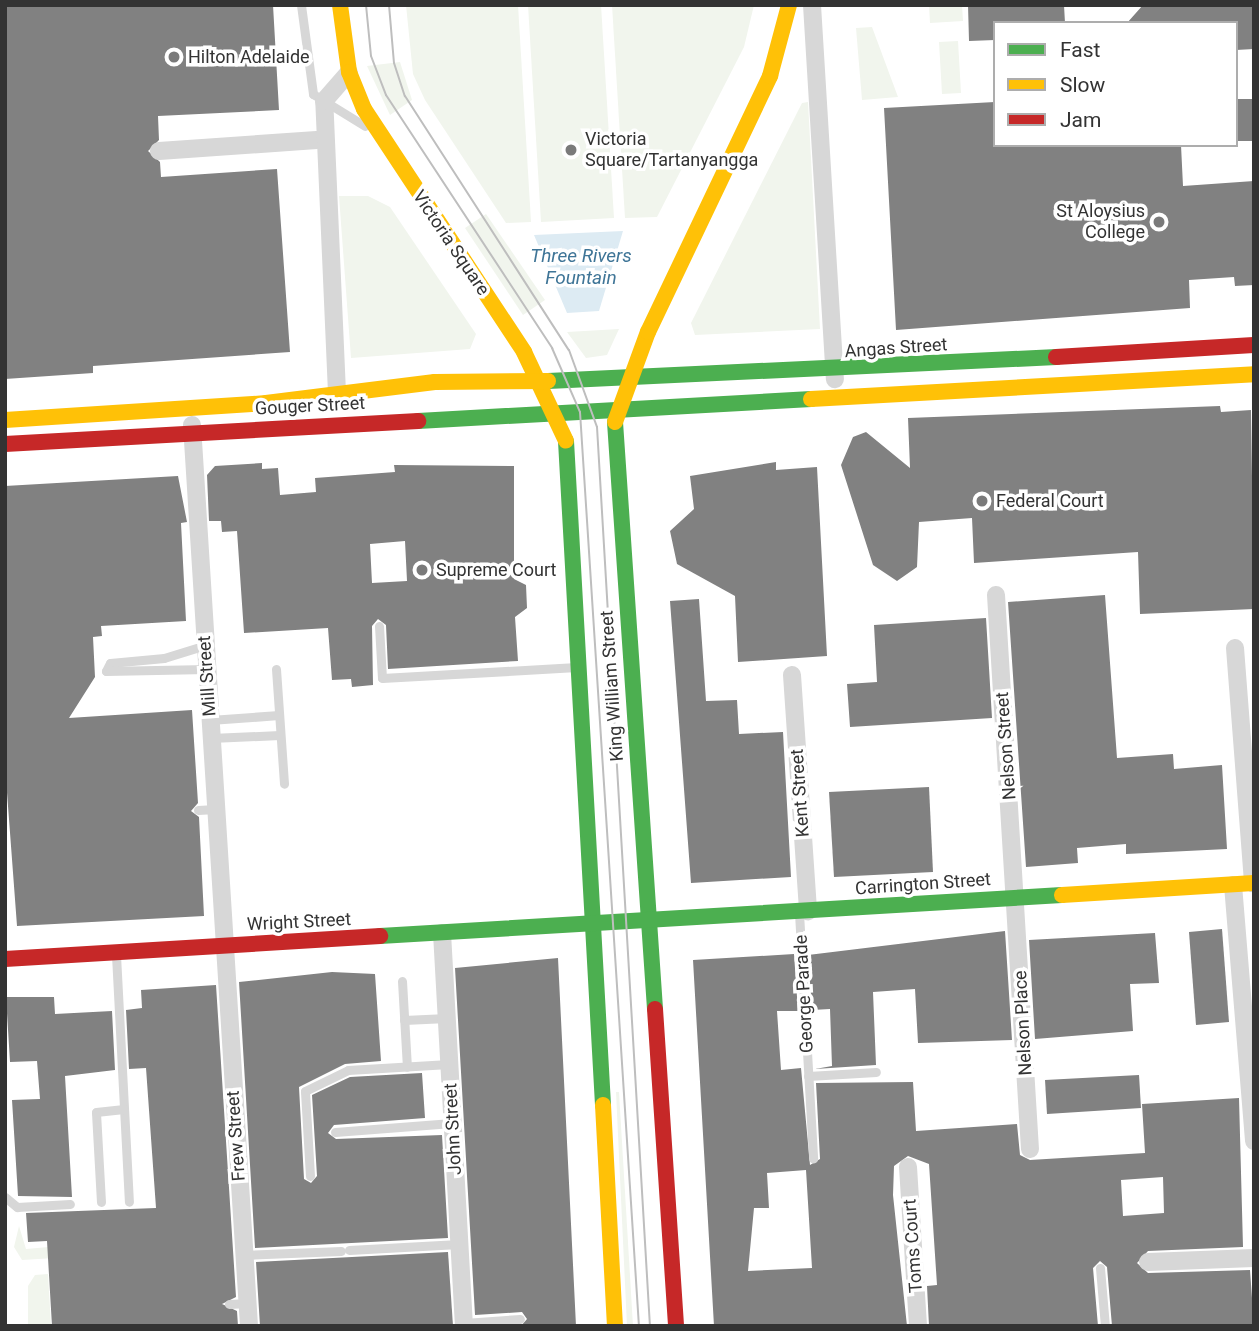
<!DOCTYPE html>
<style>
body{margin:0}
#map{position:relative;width:1259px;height:1331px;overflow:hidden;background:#fff;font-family:Roboto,sans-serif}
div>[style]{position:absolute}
.green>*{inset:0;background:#f1f5ed}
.water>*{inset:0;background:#ddebf3}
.building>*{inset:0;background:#818181}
.lane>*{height:9px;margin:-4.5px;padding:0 4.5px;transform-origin:4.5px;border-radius:4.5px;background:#d7d7d7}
.street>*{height:18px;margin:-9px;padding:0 9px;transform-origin:9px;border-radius:9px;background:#d7d7d7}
.fast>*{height:16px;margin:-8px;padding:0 8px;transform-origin:8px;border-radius:8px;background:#4caf50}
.slow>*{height:16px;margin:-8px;padding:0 8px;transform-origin:8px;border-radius:8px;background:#ffc107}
.jam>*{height:16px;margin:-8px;padding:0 8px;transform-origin:8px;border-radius:8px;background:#c62828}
.tram>*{height:2px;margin:-1px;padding:0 1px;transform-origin:1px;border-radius:1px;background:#bebebe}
.dots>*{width:19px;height:19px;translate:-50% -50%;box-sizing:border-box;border:4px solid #fff;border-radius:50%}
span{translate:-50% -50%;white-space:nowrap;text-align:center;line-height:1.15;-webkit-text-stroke:7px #fff;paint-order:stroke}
.poi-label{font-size:18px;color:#333}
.left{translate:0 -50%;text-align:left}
.right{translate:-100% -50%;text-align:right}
.street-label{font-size:18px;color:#333}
.water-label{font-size:19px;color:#3f7597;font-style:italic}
.frame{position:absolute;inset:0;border:7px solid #333;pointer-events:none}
.legend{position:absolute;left:993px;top:21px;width:245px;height:126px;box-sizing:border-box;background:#fff;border:2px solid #adadad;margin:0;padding:9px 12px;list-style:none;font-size:21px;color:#333}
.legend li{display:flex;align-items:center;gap:14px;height:35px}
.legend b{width:35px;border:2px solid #adadad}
</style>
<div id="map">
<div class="green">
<div style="clip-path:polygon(406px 5px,518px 5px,531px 222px,506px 223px,425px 100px,413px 74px)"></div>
<div style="clip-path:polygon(528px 5px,601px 5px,614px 218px,541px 222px)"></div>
<div style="clip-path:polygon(612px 5px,754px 5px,744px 47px,657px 217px,625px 218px)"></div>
<div style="clip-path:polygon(929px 5px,962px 5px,963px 21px,930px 23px)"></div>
<div style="clip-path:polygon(872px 27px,898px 97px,862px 100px,856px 28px)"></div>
<div style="clip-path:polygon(958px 41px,961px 93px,942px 94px,939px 42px)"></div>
<div style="clip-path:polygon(400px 62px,412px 100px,390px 115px,367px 66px)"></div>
<div style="clip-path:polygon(808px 102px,820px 329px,695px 335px,691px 323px,802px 103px)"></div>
<div style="clip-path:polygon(339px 196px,368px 196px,390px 207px,476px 334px,470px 349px,351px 358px)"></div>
<div style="clip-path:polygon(486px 214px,545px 300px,523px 315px,465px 228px)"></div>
<div style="clip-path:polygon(619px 329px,607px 355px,586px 358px,567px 332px)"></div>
<div style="clip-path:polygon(616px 1092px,619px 1092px,633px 1326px,627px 1326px)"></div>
<div style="clip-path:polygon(19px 1226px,26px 1249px,60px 1246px,55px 1258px,22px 1260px,14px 1247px)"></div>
<div style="clip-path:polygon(48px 1274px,51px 1326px,28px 1326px,28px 1286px,35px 1275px)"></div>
</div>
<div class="water">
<div style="clip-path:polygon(623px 231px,599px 311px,567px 313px,534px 235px)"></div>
</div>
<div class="building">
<div style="clip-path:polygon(5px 5px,273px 5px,279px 110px,158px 116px,159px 140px,148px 151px,160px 162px,161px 177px,277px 169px,290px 352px,93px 366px,93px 373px,5px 379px)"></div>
<div style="clip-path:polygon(968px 5px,1064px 5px,1065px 23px,995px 23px,995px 40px,969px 41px)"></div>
<div style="clip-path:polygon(1143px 5px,1254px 5px,1254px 49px,1236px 50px,1236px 23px,1127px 23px)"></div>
<div style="clip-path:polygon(1236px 99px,1254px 99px,1254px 141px,1236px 141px)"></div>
<div style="clip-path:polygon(995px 102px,995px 145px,1181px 145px,1183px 186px,1254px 181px,1254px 285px,1235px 286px,1234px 277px,1189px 280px,1190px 308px,896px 330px,884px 108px)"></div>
<div style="clip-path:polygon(1220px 406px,1221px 412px,1251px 410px,1254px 609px,1140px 614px,1138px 552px,974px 563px,972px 518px,919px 522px,917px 567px,897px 581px,873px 565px,841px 465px,853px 437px,866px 432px,910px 468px,908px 418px)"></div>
<div style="clip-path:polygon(776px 462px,776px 470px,817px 467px,827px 656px,738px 662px,735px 596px,677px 564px,670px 531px,694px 509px,690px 476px)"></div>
<div style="clip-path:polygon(evenodd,262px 463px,262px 469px,278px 468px,280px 495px,316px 492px,315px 478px,395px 472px,394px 465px,514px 466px,514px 579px,526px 585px,527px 608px,515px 617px,518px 661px,388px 669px,386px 625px,378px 619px,372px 626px,373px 685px,352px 687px,351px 679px,332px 680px,328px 628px,244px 633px,237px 531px,222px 532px,221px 521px,209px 521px,207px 475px,215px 466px,262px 463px,405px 541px,407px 581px,372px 583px,370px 544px,405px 541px)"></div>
<div style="clip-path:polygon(178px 476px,187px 522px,181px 523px,186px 621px,101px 626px,102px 636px,93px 637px,95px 677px,69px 718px,192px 710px,198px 803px,191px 811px,199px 817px,204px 916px,17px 926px,5px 766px,5px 486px)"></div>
<div style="clip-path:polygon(1105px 595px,1117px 758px,1173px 754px,1174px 769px,1222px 765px,1227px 849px,1126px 854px,1126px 844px,1077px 848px,1078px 863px,1026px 867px,1008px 602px)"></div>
<div style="clip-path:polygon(699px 599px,706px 701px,737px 700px,739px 734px,783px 732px,791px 877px,691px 883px,670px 601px)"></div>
<div style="clip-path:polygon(986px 618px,992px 718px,850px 727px,847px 684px,877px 682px,874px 625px)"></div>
<div style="clip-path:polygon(929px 787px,933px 872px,834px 877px,829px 792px)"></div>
<div style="clip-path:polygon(1222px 929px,1229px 1022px,1196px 1025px,1189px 932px)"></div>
<div style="clip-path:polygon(1005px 931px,1012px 1040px,918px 1043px,915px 989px,873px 992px,876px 1065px,815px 1069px,832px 1066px,830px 1009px,812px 1010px,808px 955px)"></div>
<div style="clip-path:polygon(1155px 933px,1159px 983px,1130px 984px,1133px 1031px,1035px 1039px,1029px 940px)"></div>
<div style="clip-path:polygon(evenodd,794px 954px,798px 1011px,777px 1011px,781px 1070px,801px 1068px,810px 1165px,820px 1159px,816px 1083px,913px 1082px,916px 1131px,1017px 1124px,1020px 1155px,1030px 1160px,1145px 1153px,1142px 1104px,1239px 1098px,1243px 1247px,1148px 1251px,1137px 1263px,1148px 1273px,1250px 1270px,1254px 1326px,1112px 1326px,1107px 1267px,1100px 1261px,1093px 1268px,1098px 1326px,929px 1326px,927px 1286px,937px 1285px,929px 1164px,908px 1156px,894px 1166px,893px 1195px,907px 1326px,714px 1326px,693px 960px,794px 954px,806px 1170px,812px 1268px,748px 1271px,754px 1208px,769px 1208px,767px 1173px,806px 1170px,794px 954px,1163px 1177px,1164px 1213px,1123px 1216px,1121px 1180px,1163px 1177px)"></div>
<div style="clip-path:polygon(558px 958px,576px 1326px,521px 1326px,527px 1319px,522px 1312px,475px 1315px,455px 968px)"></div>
<div style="clip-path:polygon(332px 972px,375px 974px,381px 1061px,345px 1064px,299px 1087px,304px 1179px,311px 1183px,317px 1176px,312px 1095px,350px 1077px,422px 1073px,425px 1118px,334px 1125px,328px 1133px,336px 1139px,442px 1135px,448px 1238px,255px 1248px,239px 982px)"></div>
<div style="clip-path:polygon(216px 985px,236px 1297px,222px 1304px,237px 1311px,238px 1326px,52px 1326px,47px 1241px,28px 1242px,26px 1213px,156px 1208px,146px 1068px,129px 1069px,126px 1010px,142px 1008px,141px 990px)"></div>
<div style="clip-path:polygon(6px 997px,54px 997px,55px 1014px,112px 1011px,115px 1070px,65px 1076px,72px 1197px,18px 1196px,12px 1100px,40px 1099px,37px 1061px,10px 1062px)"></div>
<div style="clip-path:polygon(1139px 1075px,1141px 1108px,1047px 1114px,1045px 1080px)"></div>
<div style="clip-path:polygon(448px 1252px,453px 1326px,260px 1326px,256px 1262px)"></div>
</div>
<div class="lane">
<div style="left:301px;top:5px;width:90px;rotate:82.3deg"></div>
<div style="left:313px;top:94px;width:61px;rotate:31.6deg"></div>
<div style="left:379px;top:626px;width:52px;rotate:86.7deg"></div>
<div style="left:382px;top:678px;width:195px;rotate:-3.2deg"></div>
<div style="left:206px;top:645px;width:44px;rotate:162.8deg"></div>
<div style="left:164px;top:658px;width:54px;rotate:174.7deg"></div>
<div style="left:110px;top:663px;width:9px;rotate:117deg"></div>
<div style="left:106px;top:671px;width:101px;rotate:-1.1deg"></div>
<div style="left:276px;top:669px;width:115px;rotate:86deg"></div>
<div style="left:210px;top:720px;width:69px;rotate:-4.1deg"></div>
<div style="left:211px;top:738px;width:69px;rotate:-2.5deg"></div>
<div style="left:198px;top:810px;width:17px;rotate:-3deg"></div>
<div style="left:799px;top:913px;width:246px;rotate:86.7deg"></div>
<div style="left:116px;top:955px;width:247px;rotate:87deg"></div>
<div style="left:402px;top:981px;width:86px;rotate:86.7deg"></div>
<div style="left:404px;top:1020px;width:43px;rotate:-2.7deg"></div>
<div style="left:808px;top:1076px;width:68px;rotate:-3.4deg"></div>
<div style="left:335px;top:1132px;width:117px;rotate:-4.4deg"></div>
<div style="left:310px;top:1176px;width:85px;rotate:-93.4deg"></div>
<div style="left:305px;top:1091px;width:48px;rotate:-26deg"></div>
<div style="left:348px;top:1070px;width:101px;rotate:-3.4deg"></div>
<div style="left:5px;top:1197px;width:16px;rotate:40deg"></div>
<div style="left:17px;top:1207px;width:53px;rotate:-3.2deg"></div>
<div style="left:101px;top:1202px;width:90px;rotate:-93.2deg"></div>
<div style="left:96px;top:1112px;width:28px;rotate:-6deg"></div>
<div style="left:349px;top:1250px;width:110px;rotate:-3.1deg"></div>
<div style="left:244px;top:1255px;width:97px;rotate:-2.4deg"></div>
<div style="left:1100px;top:1268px;width:58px;rotate:85.1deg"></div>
<div style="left:229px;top:1304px;width:18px;rotate:-3deg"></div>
<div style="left:464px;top:1323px;width:56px;rotate:-4.1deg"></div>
</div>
<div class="street">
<div style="left:812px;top:5px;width:375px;rotate:86.5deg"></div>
<div style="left:159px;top:151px;width:158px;rotate:-4deg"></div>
<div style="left:337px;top:393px;width:292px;rotate:-92.5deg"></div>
<div style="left:324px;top:101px;width:38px;rotate:-49deg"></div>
<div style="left:192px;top:425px;width:903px;rotate:86.38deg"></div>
<div style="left:996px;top:595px;width:555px;rotate:86.49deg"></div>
<div style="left:1235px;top:648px;width:236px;rotate:85.6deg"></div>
<div style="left:792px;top:675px;width:237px;rotate:86.1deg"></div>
<div style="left:1233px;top:885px;width:257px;rotate:85.3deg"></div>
<div style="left:442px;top:933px;width:394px;rotate:86.8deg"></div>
<div style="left:908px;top:1167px;width:159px;rotate:86.4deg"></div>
<div style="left:1148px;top:1262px;width:106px;rotate:-2.2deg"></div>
</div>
<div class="fast">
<div style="left:548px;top:381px;width:509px;rotate:-2.7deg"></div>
<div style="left:418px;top:421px;width:394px;rotate:-3.2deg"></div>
<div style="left:615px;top:422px;width:588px;rotate:86.1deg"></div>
<div style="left:566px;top:441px;width:665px;rotate:86.81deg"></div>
<div style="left:380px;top:936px;width:683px;rotate:-3.44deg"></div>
</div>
<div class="slow">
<div style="left:340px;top:5px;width:68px;rotate:82.3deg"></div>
<div style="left:349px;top:72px;width:40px;rotate:68deg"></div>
<div style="left:364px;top:109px;width:291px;rotate:56.6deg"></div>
<div style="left:524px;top:352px;width:98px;rotate:64.7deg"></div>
<div style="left:811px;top:399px;width:444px;rotate:-3.2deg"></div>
<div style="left:5px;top:420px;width:262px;rotate:-3.7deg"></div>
<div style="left:266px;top:403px;width:170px;rotate:-7.1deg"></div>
<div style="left:435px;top:382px;width:113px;rotate:-0.5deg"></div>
<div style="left:615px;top:422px;width:96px;rotate:-69.9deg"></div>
<div style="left:648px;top:332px;width:284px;rotate:-64.5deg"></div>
<div style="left:770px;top:76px;width:73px;rotate:-75deg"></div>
<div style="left:1062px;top:895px;width:192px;rotate:-3.6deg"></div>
<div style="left:603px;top:1105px;width:221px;rotate:86.9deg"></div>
</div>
<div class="jam">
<div style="left:1056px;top:357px;width:198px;rotate:-3.5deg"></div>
<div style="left:5px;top:444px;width:414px;rotate:-3.2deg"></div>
<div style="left:5px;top:959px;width:376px;rotate:-3.5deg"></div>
<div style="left:655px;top:1009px;width:318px;rotate:86.2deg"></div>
</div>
<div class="tram">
<div style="left:366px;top:5px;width:51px;rotate:84.4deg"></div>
<div style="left:371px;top:56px;width:42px;rotate:69deg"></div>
<div style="left:386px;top:95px;width:303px;rotate:56.7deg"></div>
<div style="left:552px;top:348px;width:70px;rotate:66.4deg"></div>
<div style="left:580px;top:412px;width:916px;rotate:86.31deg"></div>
<div style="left:389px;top:5px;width:58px;rotate:85.1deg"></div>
<div style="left:394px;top:63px;width:35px;rotate:72deg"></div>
<div style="left:405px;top:96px;width:302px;rotate:57.2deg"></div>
<div style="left:569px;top:350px;width:82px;rotate:70deg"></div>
<div style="left:597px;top:427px;width:901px;rotate:86.63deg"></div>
</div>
<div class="dots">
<div style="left:174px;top:57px;background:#7a7a7a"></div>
<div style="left:571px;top:150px;background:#7a7a7a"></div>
<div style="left:1159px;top:222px;background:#7a7a7a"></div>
<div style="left:982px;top:501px;background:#7a7a7a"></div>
<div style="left:422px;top:570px;background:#7a7a7a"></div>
</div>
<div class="poi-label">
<span class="left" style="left:188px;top:57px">Hilton Adelaide</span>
<span class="left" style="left:585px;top:150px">Victoria<br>Square/Tartanyangga</span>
<span class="right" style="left:1145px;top:222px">St Aloysius<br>College</span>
<span class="left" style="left:996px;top:501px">Federal Court</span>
<span class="left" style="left:436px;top:570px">Supreme Court</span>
</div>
<div class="street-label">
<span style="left:451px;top:243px;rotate:56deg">Victoria Square</span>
<span style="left:896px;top:348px;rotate:-4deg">Angas Street</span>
<span style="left:310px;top:406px;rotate:-3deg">Gouger Street</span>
<span style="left:207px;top:676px;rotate:-94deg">Mill Street</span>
<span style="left:612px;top:686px;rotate:-94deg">King William Street</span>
<span style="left:1006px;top:746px;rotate:-94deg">Nelson Street</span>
<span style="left:800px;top:793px;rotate:-94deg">Kent Street</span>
<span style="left:923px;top:884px;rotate:-4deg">Carrington Street</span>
<span style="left:299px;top:922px;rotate:-3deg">Wright Street</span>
<span style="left:804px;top:994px;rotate:-93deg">George Parade</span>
<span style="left:1023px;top:1023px;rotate:-93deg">Nelson Place</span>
<span style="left:453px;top:1129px;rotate:-93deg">John Street</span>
<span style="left:236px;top:1136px;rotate:-94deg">Frew Street</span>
<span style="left:913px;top:1246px;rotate:-94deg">Toms Court</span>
</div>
<div class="water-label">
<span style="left:581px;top:267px">Three Rivers<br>Fountain</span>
</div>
<div class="frame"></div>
<ul class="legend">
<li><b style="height:9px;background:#4caf50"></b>Fast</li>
<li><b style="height:9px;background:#ffc107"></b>Slow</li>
<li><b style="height:9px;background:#c62828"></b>Jam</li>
</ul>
</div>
